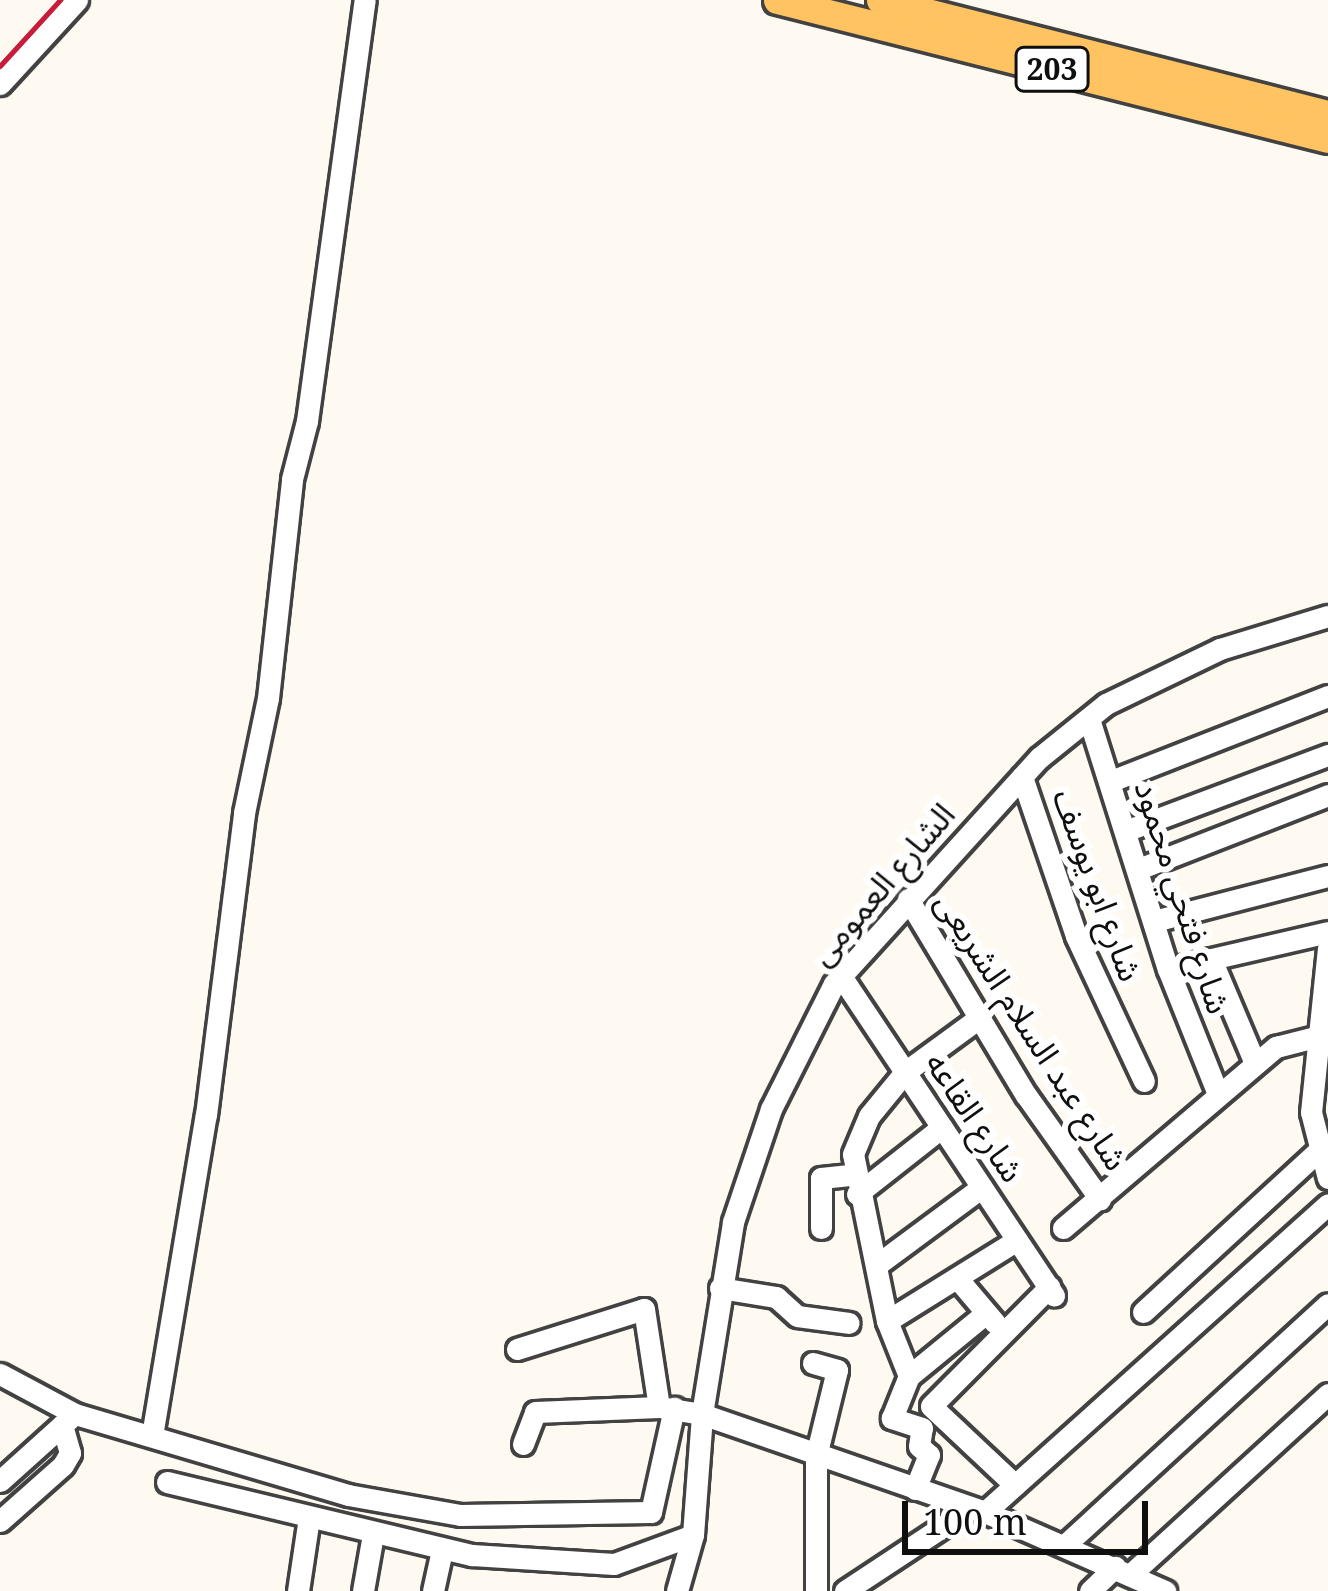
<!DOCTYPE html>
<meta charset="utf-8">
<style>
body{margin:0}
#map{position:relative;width:1328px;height:1591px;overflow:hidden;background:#fffaf1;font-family:"Noto Serif","Noto Sans Arabic",serif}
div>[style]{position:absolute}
.roads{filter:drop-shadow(3px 0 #424242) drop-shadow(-3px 0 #424242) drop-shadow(0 3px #424242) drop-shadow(0 -3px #424242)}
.minor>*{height:21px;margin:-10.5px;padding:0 10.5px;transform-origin:10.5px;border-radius:10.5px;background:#fff}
.major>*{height:27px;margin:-13.5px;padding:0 13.5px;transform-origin:13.5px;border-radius:13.5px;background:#ffc361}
.rail>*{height:4.5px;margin:-2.25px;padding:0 2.25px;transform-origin:2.25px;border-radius:2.25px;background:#cb1b3b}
span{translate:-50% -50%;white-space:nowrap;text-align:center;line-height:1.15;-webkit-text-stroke:12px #fff;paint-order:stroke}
.shield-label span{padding:3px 9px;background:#fff;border:3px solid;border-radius:9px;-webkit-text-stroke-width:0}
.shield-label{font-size:30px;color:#0f0f0f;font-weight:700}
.street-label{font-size:33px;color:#0f0f0f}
.scale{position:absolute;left:902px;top:1501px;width:246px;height:54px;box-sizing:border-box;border:6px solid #0f0f0f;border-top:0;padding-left:15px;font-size:36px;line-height:42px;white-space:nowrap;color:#0f0f0f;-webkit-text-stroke:9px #fff;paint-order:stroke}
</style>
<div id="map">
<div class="roads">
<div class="minor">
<div style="left:0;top:84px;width:114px;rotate:-47.5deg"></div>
<div style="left:1089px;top:719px;width:262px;rotate:72.5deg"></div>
<div style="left:1168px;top:969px;width:135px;rotate:68.2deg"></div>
<div style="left:1022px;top:777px;width:168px;rotate:71.2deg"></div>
<div style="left:1076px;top:936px;width:160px;rotate:64.9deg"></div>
<div style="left:1111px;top:781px;width:233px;rotate:-21.4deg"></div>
<div style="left:1128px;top:830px;width:214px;rotate:-20.6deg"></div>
<div style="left:1141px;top:868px;width:201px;rotate:-21.3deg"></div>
<div style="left:908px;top:899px;width:229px;rotate:59deg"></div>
<div style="left:1026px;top:1095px;width:128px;rotate:54.6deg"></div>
<div style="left:1158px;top:920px;width:176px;rotate:-14.5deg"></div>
<div style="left:1328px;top:948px;width:165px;rotate:95.9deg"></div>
<div style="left:1311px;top:1112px;width:68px;rotate:75.6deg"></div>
<div style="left:1211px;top:959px;width:113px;rotate:67.1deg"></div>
<div style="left:1168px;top:969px;width:164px;rotate:-13deg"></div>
<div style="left:841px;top:976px;width:384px;rotate:56.3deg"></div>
<div style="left:857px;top:1194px;width:108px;rotate:-38.2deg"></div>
<div style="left:821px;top:1228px;width:50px;rotate:-90deg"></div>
<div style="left:821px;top:1178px;width:31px;rotate:-6deg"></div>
<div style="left:1063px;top:1228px;width:280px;rotate:-40.4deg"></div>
<div style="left:1276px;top:1047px;width:44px;rotate:-14.3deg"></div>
<div style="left:878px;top:1264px;width:129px;rotate:-36.5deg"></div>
<div style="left:957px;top:1278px;width:59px;rotate:49.8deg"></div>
<div style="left:720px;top:1288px;width:57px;rotate:9.1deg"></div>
<div style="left:776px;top:1297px;width:28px;rotate:42deg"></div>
<div style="left:797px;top:1316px;width:52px;rotate:7.7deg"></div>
<div style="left:1143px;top:1312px;width:235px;rotate:-42.6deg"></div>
<div style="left:887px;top:1321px;width:153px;rotate:-31.9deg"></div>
<div style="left:517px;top:1349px;width:133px;rotate:-17.5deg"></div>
<div style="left:644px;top:1309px;width:99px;rotate:81.3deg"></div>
<div style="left:813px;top:1363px;width:25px;rotate:16deg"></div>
<div style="left:837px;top:1370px;width:89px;rotate:103.7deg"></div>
<div style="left:816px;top:1456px;width:135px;rotate:90deg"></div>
<div style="left:0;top:1374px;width:85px;rotate:28.1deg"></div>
<div style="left:75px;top:1414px;width:285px;rotate:16.5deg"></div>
<div style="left:348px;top:1495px;width:114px;rotate:10.1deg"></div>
<div style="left:460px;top:1515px;width:191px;rotate:-0.9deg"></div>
<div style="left:651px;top:1512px;width:107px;rotate:-77.5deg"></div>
<div style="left:909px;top:1376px;width:99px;rotate:-39.3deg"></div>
<div style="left:152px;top:1436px;width:326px;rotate:-80.5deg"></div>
<div style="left:206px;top:1115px;width:304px;rotate:-82.8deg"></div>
<div style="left:244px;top:813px;width:117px;rotate:-78.2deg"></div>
<div style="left:268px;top:698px;width:220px;rotate:-83.7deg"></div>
<div style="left:292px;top:479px;width:60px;rotate:-75.5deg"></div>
<div style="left:307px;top:421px;width:425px;rotate:-82.2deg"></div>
<div style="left:523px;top:1444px;width:34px;rotate:-69deg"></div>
<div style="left:535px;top:1412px;width:124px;rotate:-2.3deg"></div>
<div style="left:659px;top:1407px;width:44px;rotate:9.2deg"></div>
<div style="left:702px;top:1414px;width:299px;rotate:19.1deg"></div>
<div style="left:985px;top:1512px;width:197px;rotate:23.7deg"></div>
<div style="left:0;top:1481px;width:94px;rotate:-42deg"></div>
<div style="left:167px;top:1482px;width:314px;rotate:13.5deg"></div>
<div style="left:472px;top:1555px;width:142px;rotate:3.6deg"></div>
<div style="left:614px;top:1564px;width:84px;rotate:-20.2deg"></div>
<div style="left:1015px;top:1485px;width:115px;rotate:-136.8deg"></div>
<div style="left:931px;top:1406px;width:168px;rotate:-45.2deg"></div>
<div style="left:915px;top:1489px;width:37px;rotate:-68deg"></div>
<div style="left:929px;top:1455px;width:13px;rotate:-138deg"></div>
<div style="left:919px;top:1446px;width:18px;rotate:-81deg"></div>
<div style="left:922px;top:1428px;width:32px;rotate:-162deg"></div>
<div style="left:892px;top:1418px;width:45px;rotate:-68deg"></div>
<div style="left:909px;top:1376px;width:59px;rotate:-111.8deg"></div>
<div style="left:887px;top:1321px;width:170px;rotate:-101.5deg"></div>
<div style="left:853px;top:1154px;width:41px;rotate:-67.2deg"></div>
<div style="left:869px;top:1116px;width:57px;rotate:-50.7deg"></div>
<div style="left:905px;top:1072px;width:92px;rotate:-36.1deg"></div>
<div style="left:985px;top:1512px;width:461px;rotate:-41.9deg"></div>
<div style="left:0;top:1521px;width:84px;rotate:-41.6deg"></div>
<div style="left:63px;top:1465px;width:14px;rotate:-60deg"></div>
<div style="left:70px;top:1453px;width:29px;rotate:-106deg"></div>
<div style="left:1066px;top:1544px;width:355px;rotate:-42.5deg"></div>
<div style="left:1131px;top:1574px;width:267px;rotate:-42.4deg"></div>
<div style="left:298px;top:1591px;width:75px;rotate:-81.5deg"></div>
<div style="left:363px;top:1591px;width:58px;rotate:-80deg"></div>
<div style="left:433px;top:1591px;width:42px;rotate:-77.6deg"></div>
<div style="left:677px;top:1591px;width:58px;rotate:-74.1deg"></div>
<div style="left:693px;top:1535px;width:121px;rotate:-85.7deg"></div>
<div style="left:702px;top:1414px;width:194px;rotate:-80.8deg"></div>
<div style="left:733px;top:1222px;width:119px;rotate:-71.4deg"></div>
<div style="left:771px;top:1109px;width:140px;rotate:-63.3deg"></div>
<div style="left:834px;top:984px;width:305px;rotate:-47.8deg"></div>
<div style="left:1039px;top:758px;width:86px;rotate:-38.9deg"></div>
<div style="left:1106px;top:704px;width:127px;rotate:-25.8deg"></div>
<div style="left:1220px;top:649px;width:113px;rotate:-17deg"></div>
<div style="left:845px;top:1591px;width:151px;rotate:-33.4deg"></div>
<div style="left:1090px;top:1591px;width:35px;rotate:-44deg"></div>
</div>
<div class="major">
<div style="left:777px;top:0;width:568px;rotate:14.16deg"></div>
<div style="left:880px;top:0;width:462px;rotate:14.3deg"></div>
</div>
</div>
<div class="rail">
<div style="left:0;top:66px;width:89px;rotate:-47.7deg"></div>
</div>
<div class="shield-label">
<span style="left:1052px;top:69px">203</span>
</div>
<div class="street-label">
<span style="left:882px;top:884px;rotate:-49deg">الشارع العمومى</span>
<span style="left:1098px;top:885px;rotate:70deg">شارع ابو يوسف</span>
<span style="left:1183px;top:897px;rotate:72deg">شارع فتحي محمود</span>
<span style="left:1032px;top:1031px;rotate:57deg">شارع عبد السلام الشريعى</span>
<span style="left:975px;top:1117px;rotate:56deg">شارع القاعه</span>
</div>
<div class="scale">100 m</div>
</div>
